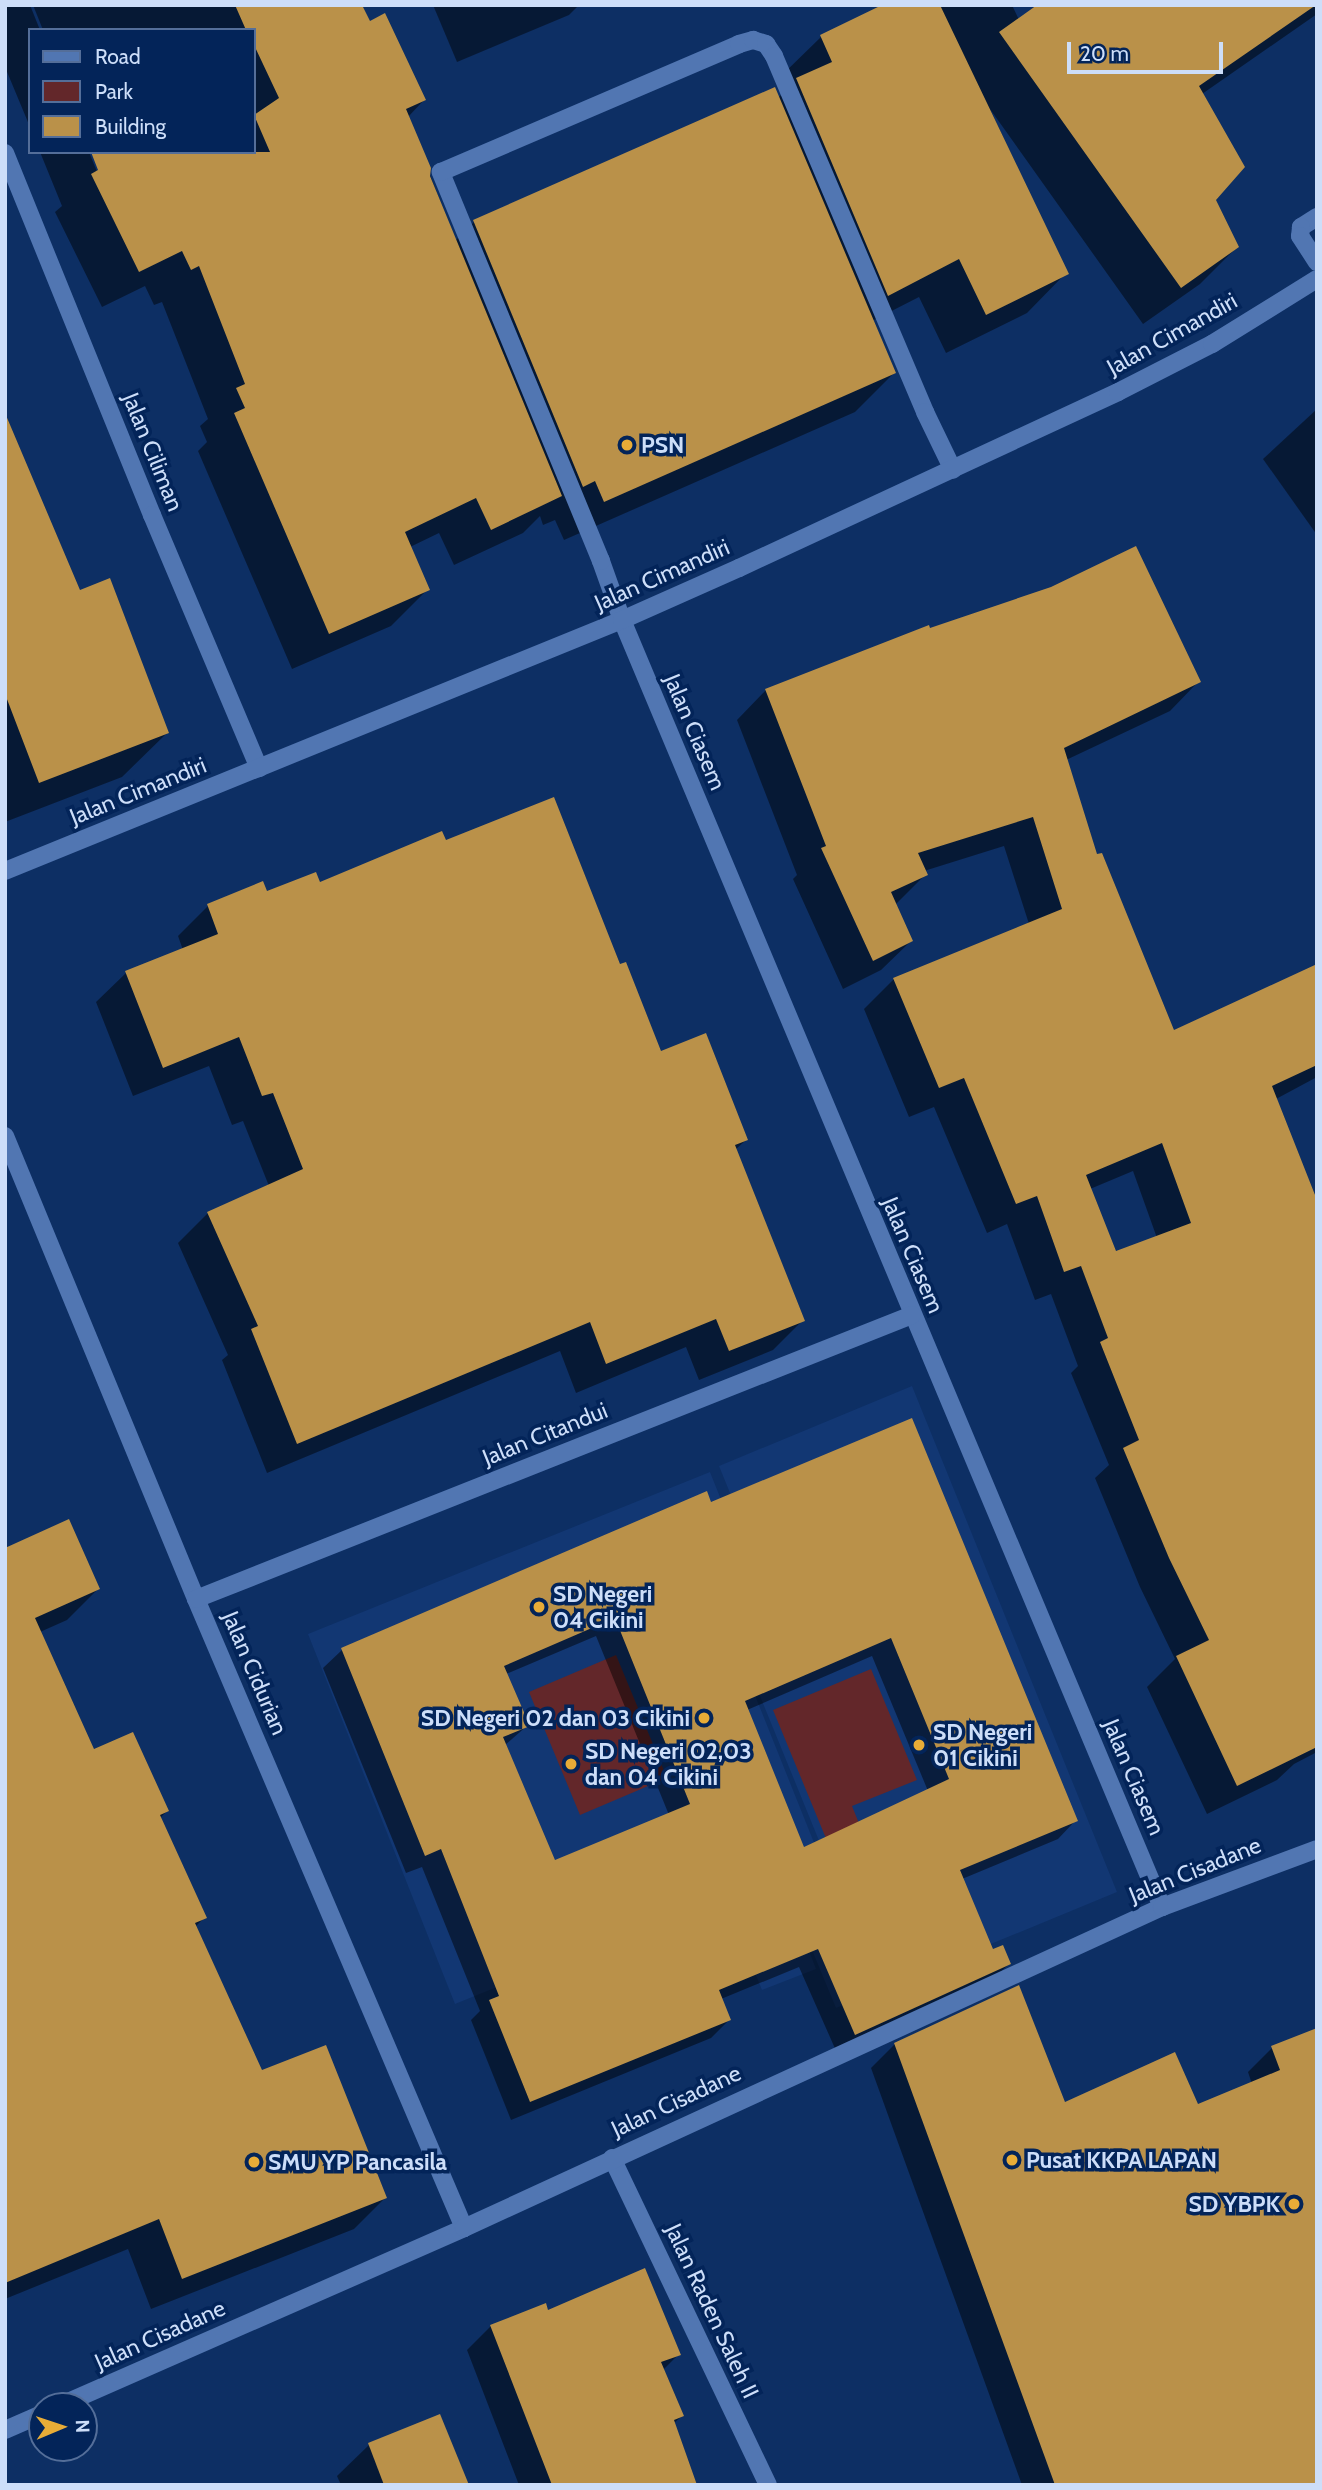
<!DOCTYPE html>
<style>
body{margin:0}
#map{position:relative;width:1322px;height:2490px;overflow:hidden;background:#0d2f64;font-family:Cabin,sans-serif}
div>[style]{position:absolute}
.built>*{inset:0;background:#123773}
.green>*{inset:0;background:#63272a}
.shadow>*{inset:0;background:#0007}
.building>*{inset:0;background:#ba9149}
.lane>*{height:18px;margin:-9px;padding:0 9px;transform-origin:9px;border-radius:9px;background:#5176b2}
.street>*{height:18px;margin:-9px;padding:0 9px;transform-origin:9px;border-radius:9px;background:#5176b2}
.dots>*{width:19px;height:19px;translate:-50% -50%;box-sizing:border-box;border:4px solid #032459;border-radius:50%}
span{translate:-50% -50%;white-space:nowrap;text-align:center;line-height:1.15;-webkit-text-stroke:7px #032459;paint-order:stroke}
.street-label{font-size:23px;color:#cddef9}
.poi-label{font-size:23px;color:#cddef9;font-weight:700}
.left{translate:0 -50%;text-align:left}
.right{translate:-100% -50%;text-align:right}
.frame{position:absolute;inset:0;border:7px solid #cddef9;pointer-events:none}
.legend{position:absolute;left:28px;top:28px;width:228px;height:126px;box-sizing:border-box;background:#032459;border:2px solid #546e99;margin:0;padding:9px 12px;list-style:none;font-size:21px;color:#cddef9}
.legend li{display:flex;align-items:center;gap:14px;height:35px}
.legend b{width:35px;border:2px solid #546e99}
.north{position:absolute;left:28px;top:2392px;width:70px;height:70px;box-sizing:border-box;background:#032459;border:2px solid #546e99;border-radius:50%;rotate:88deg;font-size:19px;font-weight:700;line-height:28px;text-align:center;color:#cddef9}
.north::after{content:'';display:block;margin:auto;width:24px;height:32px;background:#e8ac37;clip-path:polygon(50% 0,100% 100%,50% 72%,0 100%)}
.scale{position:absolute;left:1067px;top:42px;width:156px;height:32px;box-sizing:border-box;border:4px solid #cddef9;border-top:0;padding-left:9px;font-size:21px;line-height:24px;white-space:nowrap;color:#cddef9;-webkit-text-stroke:5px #032459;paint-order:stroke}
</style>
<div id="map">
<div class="built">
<div style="clip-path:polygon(912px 1386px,1117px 1892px,836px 2008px,800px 1921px,844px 1902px,720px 1598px,765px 1579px,719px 1466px)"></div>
<div style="clip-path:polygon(710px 1472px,752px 1577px,714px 1593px,837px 1900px,796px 1917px,816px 1969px,762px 1990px,723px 1895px,455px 2004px,308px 1634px)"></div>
</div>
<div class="green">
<div style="clip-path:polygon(616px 1655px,667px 1778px,580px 1815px,529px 1692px)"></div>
<div style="clip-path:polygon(871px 1669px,917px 1780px,852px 1806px,877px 1868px,844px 1882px,773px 1710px)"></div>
</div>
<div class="shadow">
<div style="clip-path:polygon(5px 5px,30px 5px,40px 30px,30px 30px,30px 127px,5px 67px)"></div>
<div style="clip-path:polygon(33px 5px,360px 5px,369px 23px,424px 100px,408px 117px,455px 241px,474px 222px,778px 98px,787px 89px,781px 76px,821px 37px,886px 5px,1012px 5px,1019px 20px,1072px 5px,1317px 5px,1317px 14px,1202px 94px,1214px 200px,1237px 247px,1200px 284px,1143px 324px,990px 109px,1066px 273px,1027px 313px,946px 353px,919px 297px,872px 321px,894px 373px,855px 412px,564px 540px,555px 520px,543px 525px,540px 516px,523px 533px,454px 565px,439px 533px,410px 547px,428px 589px,391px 626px,292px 669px,198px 451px,207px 442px,200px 426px,208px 419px,162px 302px,154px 305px,145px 286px,102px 307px,55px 212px,62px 206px,40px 152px,89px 152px,100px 179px,254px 152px,254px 30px,43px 30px)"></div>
<div style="clip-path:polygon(433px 5px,579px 5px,569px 15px,457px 62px)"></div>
<div style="clip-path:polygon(1317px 409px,1317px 535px,1263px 459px)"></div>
<div style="clip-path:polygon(5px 416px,79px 592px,167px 733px,122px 777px,5px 822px)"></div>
<div style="clip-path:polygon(evenodd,929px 630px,1199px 681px,1170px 711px,1066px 760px,1096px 856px,1173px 1033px,1317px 1001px,1317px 1077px,1276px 1099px,1317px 1519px,1317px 1752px,1294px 1764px,1277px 1780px,1207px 1814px,1147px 1687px,1175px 1659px,1140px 1587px,1095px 1478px,1109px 1465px,1071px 1373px,1078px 1366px,1051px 1294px,1035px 1300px,1007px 1224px,987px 1233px,934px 1107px,909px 1117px,864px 1009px,894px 979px,1029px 924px,1004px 846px,924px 871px,926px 874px,896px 904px,911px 941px,881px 970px,843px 989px,793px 879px,797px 875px,737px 720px,766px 690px,929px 630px,1133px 1171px,1157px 1238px,1115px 1253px,1090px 1189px,1133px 1171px)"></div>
<div style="clip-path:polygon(445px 843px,619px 966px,660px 1053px,746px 1140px,735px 1150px,803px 1320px,773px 1350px,699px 1380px,686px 1347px,576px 1393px,560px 1351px,267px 1473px,222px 1360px,228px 1355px,178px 1243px,208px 1213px,269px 1186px,243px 1121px,232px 1125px,209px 1066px,133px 1096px,96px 1002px,126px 973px,183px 950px,178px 936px,208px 906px,319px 884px)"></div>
<div style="clip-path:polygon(evenodd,911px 1420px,1076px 1820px,1058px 1839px,962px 1879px,992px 1951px,1009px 1964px,990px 1982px,837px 2053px,799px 1967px,721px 1999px,729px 2020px,711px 2038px,511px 2120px,471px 2020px,480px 2011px,422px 1867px,406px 1873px,323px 1668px,342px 1650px,710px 1504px,911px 1420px,596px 1636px,669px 1815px,554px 1862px,505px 1745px,528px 1725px,506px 1674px,596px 1636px,911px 1420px,872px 1656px,928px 1791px,803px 1849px,747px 1710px,872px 1656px)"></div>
<div style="clip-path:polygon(5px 1550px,98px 1589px,67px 1620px,40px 1632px,93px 1752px,167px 1811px,160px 1818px,204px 1918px,195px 1927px,261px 2073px,385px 2198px,354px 2229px,151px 2309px,128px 2249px,5px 2299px)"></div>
<div style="clip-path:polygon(1317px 2030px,1317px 2485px,1022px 2485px,871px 2068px,895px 2044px,1064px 2104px,1197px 2106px,1252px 2084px,1248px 2072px,1272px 2048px)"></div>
<div style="clip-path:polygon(547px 2312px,679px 2354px,663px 2370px,682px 2416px,673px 2424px,695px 2485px,519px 2485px,467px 2350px,491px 2326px)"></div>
<div style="clip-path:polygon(369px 2445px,467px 2485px,341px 2485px,337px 2476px)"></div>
</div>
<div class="building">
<div style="clip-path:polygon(235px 5px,362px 5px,370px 21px,385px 13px,426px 100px,406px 109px,431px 168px,430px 176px,562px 496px,491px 530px,476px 498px,405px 532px,430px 590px,329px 634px,234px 413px,245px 408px,236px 388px,245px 384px,199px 266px,191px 270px,182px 251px,139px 272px,91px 174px,98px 170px,91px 152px,270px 152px,254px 115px,279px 98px,254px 45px,254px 30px,246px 30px)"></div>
<div style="clip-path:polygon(882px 5px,940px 5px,1069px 274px,986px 315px,959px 259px,888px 296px,796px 78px,832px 62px,820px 35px)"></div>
<div style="clip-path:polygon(1037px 5px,1316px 5px,1199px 86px,1245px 167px,1216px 200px,1239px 247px,1181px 288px,999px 32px)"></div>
<div style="clip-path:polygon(775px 87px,896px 373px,604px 502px,595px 481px,583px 487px,473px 220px)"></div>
<div style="clip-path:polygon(5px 413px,80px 590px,110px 578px,169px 733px,39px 783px,5px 694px)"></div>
<div style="clip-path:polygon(evenodd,1136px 546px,1201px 682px,1064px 748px,1097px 854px,1102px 853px,1174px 1030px,1317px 964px,1317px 1065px,1272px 1086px,1317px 1200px,1317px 1747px,1237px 1786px,1176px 1656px,1209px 1640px,1169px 1558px,1123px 1448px,1139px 1440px,1100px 1342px,1108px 1338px,1081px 1266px,1064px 1272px,1037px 1196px,1016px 1204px,964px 1078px,939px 1088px,893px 978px,1062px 909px,1033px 817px,918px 853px,928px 875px,891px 892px,913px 941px,873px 961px,821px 848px,826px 846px,765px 689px,929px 625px,930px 628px,1051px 587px,1136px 546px,1162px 1143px,1191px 1223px,1116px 1251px,1086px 1175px,1162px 1143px)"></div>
<div style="clip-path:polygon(554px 797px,620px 964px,626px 962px,661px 1051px,706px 1033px,748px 1140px,735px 1145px,805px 1321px,729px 1351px,716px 1319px,606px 1364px,590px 1322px,297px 1444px,251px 1329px,258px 1326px,207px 1212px,303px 1169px,273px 1093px,262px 1096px,239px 1037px,163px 1068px,125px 971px,218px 934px,207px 904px,263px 881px,267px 891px,316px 872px,320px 882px,442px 831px,446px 840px)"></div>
<div style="clip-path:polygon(evenodd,912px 1418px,1078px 1821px,960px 1870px,993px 1949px,1003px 1945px,1011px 1964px,855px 2035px,818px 1949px,719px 1990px,731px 2020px,530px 2102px,489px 2000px,499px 1996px,441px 1849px,425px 1856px,341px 1648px,707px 1491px,711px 1502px,912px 1418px,615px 1618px,690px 1804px,555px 1860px,503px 1737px,530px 1726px,504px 1666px,615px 1618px,912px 1418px,891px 1638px,949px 1779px,804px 1847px,745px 1701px,891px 1638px)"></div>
<div style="clip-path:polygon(69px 1519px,100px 1589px,35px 1618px,94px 1749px,133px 1732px,169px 1811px,160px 1815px,207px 1918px,195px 1923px,262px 2070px,326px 2045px,387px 2198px,182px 2279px,159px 2219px,5px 2283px,5px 1548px)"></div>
<div style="clip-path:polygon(1019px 1985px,1065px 2102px,1175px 2052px,1198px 2104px,1280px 2070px,1271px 2046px,1317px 2028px,1317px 2485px,1055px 2485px,894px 2043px)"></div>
<div style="clip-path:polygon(645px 2268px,681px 2355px,661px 2362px,684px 2416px,674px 2420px,697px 2485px,552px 2485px,490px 2325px,546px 2303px,548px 2310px)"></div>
<div style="clip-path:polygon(440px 2414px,469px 2485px,384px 2485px,368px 2443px)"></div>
</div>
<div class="lane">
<div style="left:1317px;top:217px;width:19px;rotate:148deg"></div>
<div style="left:1301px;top:227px;width:9px;rotate:96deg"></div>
<div style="left:1300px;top:236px;width:31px;rotate:57deg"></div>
<div style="left:622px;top:620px;width:63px;rotate:-109.6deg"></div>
<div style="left:601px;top:561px;width:421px;rotate:-112.4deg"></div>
<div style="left:441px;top:172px;width:324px;rotate:-23.2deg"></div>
<div style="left:739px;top:44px;width:15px;rotate:-16deg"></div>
<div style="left:753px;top:40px;width:14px;rotate:17deg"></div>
<div style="left:766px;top:44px;width:14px;rotate:56deg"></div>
<div style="left:774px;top:56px;width:387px;rotate:67deg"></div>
<div style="left:925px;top:412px;width:64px;rotate:64.2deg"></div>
</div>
<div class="street">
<div style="left:5px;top:153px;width:391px;rotate:67.9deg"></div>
<div style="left:152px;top:515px;width:275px;rotate:67.1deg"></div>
<div style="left:622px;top:620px;width:1396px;rotate:67.24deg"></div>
<div style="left:5px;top:871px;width:666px;rotate:-22.14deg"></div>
<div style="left:622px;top:620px;width:128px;rotate:-24deg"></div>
<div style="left:739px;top:568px;width:418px;rotate:-24.9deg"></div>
<div style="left:1118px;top:392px;width:106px;rotate:-27.1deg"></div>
<div style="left:1212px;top:344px;width:123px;rotate:-31.8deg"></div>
<div style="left:5px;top:1136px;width:501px;rotate:67.58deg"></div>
<div style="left:196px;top:1599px;width:684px;rotate:66.92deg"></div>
<div style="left:196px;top:1599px;width:770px;rotate:-21.64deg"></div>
<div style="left:612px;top:2158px;width:362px;rotate:64.5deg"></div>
<div style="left:59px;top:2406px;width:442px;rotate:-23.7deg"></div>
<div style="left:464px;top:2228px;width:768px;rotate:-24.7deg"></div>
<div style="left:1162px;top:1907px;width:165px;rotate:-20.5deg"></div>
<div style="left:5px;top:2430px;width:40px;rotate:-23.4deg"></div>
</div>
<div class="dots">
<div style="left:627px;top:445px;background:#e8ac37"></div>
<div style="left:539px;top:1607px;background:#e8ac37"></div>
<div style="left:704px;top:1718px;background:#e8ac37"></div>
<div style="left:919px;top:1745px;background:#e8ac37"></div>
<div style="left:571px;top:1764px;background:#e8ac37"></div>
<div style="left:1012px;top:2160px;background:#e8ac37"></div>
<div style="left:254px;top:2162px;background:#e8ac37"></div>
<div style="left:1294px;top:2204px;background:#e8ac37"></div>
</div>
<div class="street-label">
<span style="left:1172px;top:334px;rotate:-29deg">Jalan Cimandiri</span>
<span style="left:153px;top:452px;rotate:68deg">Jalan Ciliman</span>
<span style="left:662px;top:575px;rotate:-24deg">Jalan Cimandiri</span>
<span style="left:695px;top:732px;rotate:67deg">Jalan Ciasem</span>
<span style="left:138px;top:791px;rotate:-22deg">Jalan Cimandiri</span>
<span style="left:913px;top:1255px;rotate:67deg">Jalan Ciasem</span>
<span style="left:545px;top:1434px;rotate:-22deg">Jalan Citandui</span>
<span style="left:255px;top:1673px;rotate:67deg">Jalan Cidurian</span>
<span style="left:1134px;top:1777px;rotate:67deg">Jalan Ciasem</span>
<span style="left:1195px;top:1870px;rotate:-22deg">Jalan Cisadane</span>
<span style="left:676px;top:2101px;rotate:-25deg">Jalan Cisadane</span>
<span style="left:712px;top:2311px;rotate:65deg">Jalan Raden Saleh II</span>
<span style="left:160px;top:2335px;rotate:-24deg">Jalan Cisadane</span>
</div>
<div class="poi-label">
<span class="left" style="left:641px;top:445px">PSN</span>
<span class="left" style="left:553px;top:1607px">SD Negeri<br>04 Cikini</span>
<span class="right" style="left:690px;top:1718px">SD Negeri 02 dan 03 Cikini</span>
<span class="left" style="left:933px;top:1745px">SD Negeri<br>01 Cikini</span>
<span class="left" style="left:585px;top:1764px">SD Negeri 02,03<br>dan 04 Cikini</span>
<span class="left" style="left:1026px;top:2160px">Pusat KKPA LAPAN</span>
<span class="left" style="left:268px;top:2162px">SMU YP Pancasila</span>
<span class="right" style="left:1280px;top:2204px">SD YBPK</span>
</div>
<div class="frame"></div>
<ul class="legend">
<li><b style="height:9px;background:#5176b2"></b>Road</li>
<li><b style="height:19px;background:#63272a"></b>Park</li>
<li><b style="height:19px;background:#ba9149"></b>Building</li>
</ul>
<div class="north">N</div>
<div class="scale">20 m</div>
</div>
